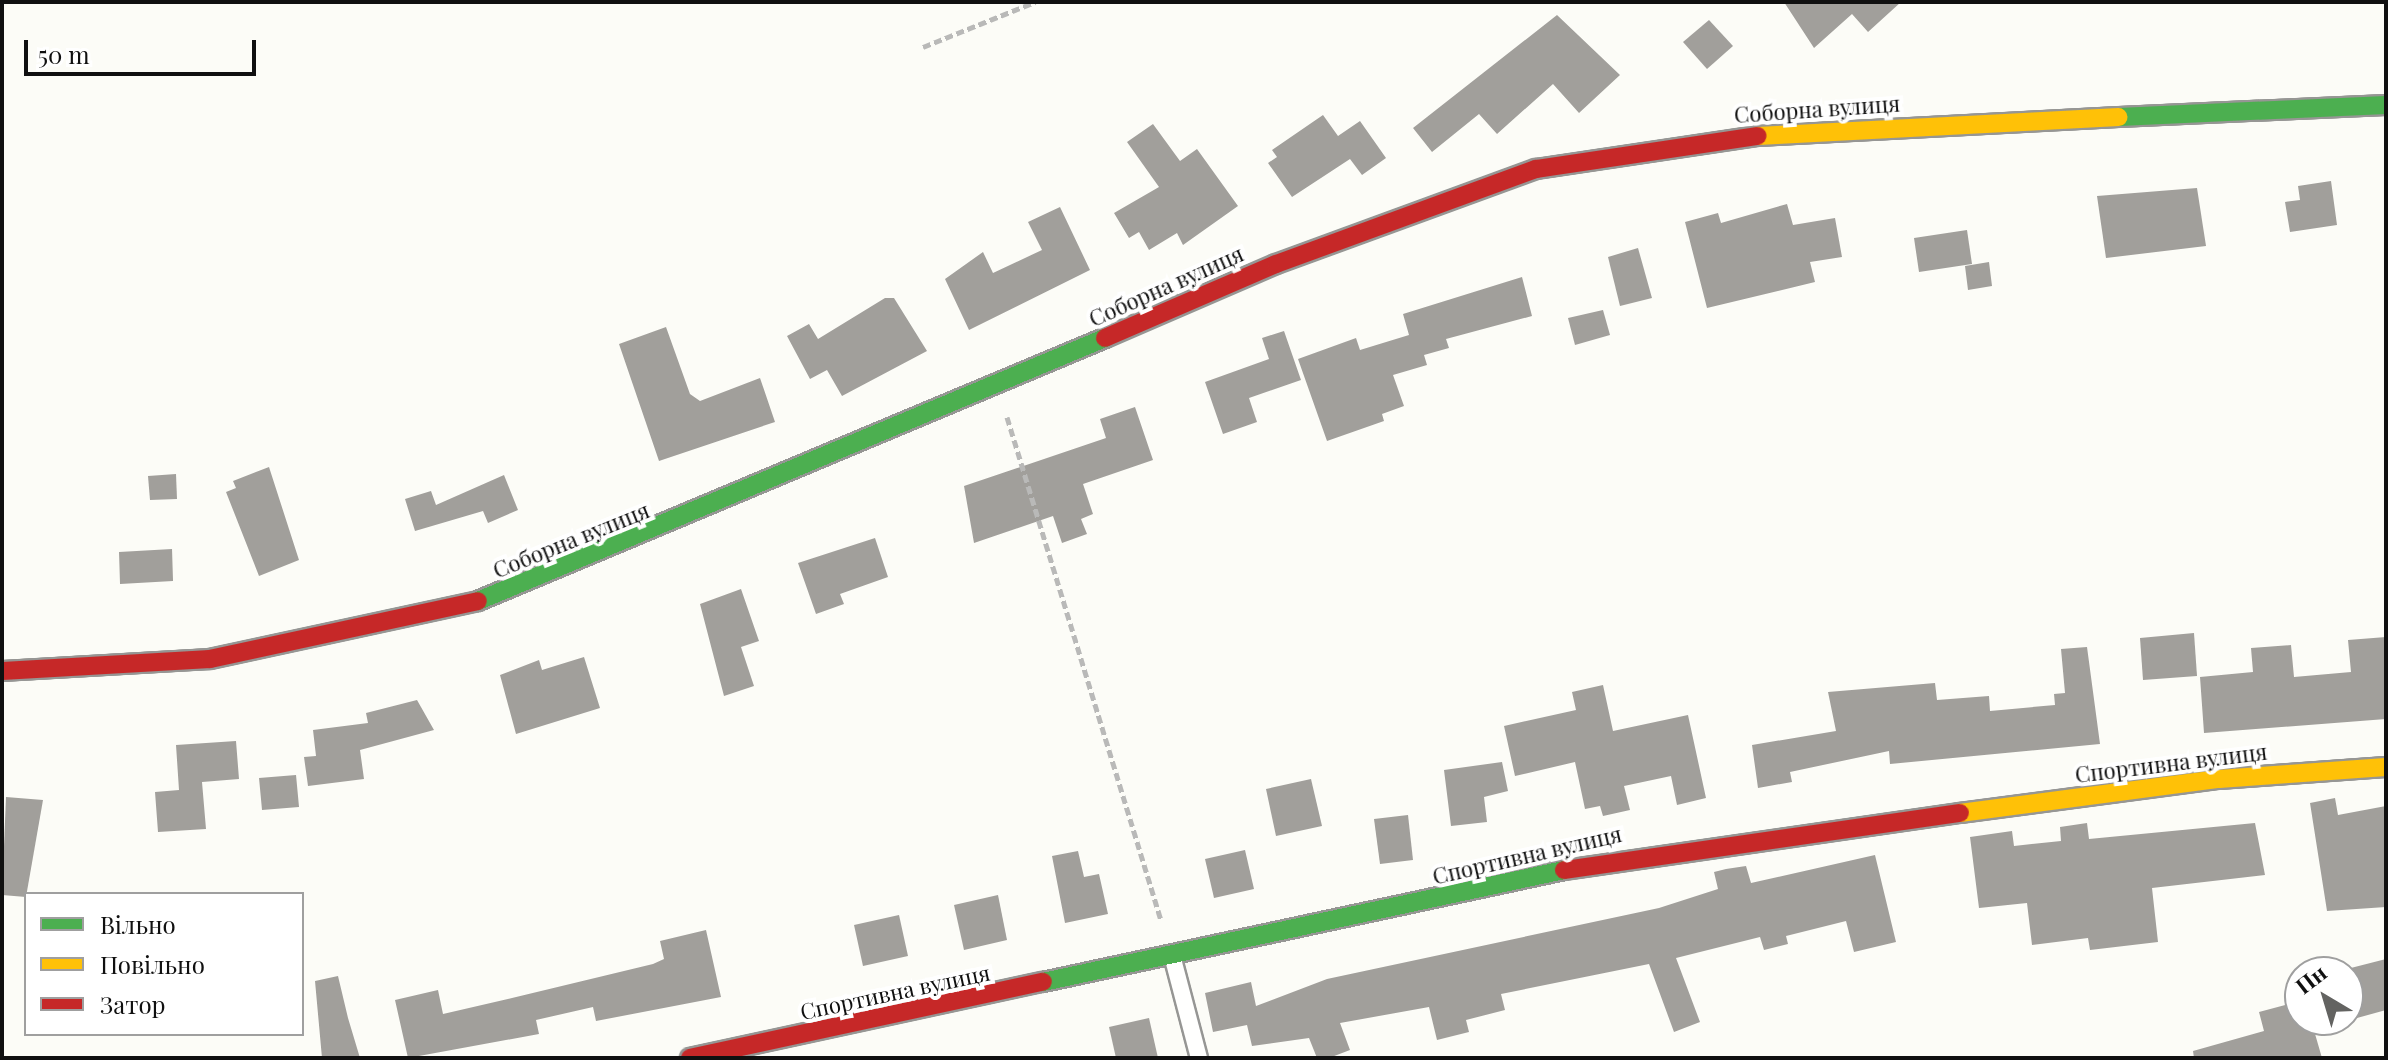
<!DOCTYPE html>
<meta charset="utf-8">
<style>
body{margin:0}
#map{position:relative;width:2388px;height:1060px;overflow:hidden;background:#fcfcf7;font-family:"Playfair Display",serif}
div>[style]{position:absolute}
.building>*{inset:0;background:#a19f9b}
.path>*{height:5px;margin-top:-2.5px;transform-origin:0;background:repeating-linear-gradient(90deg,#b9b9b8 0 8px,transparent 0 12px)}
.roads{filter:drop-shadow(2px 0 #969694) drop-shadow(-2px 0 #969694) drop-shadow(0 2px #969694) drop-shadow(0 -2px #969694)}
.lane>*{height:16px;margin:-8px;padding:0 8px;transform-origin:8px;border-radius:8px;background:#fffffe}
.fast>*{height:18px;margin:-9px;padding:0 9px;transform-origin:9px;border-radius:9px;background:#4caf50}
.slow>*{height:18px;margin:-9px;padding:0 9px;transform-origin:9px;border-radius:9px;background:#ffc107}
.jam>*{height:18px;margin:-9px;padding:0 9px;transform-origin:9px;border-radius:9px;background:#c62828}
span{translate:-50% -50%;white-space:nowrap;text-align:center;line-height:1.15;-webkit-text-stroke:8px #fff;paint-order:stroke}
.street-label{font-size:22px;color:#101010}
.frame{position:absolute;inset:0;border:4px solid #101010;pointer-events:none}
.legend{position:absolute;left:24px;top:892px;width:280px;height:144px;box-sizing:border-box;background:#fff;border:2px solid #9f9f9f;margin:0;padding:10px 14px;list-style:none;font-size:24px;color:#101010}
.legend li{display:flex;align-items:center;gap:16px;height:40px}
.legend b{width:40px;border:2px solid #9f9f9f}
.north{position:absolute;left:2284px;top:956px;width:80px;height:80px;box-sizing:border-box;background:#fff;border:2px solid #9f9f9f;border-radius:50%;rotate:322deg;font-size:22px;font-weight:700;line-height:32px;text-align:center;color:#101010}
.north::after{content:'';display:block;margin:auto;width:28px;height:36px;background:#636361;clip-path:polygon(50% 0,100% 100%,50% 72%,0 100%)}
.scale{position:absolute;left:24px;top:40px;width:232px;height:36px;box-sizing:border-box;border:4px solid #101010;border-top:0;padding-left:10px;font-size:24px;line-height:28px;white-space:nowrap;color:#101010;-webkit-text-stroke:6px #fff;paint-order:stroke}
</style>
<div id="map">
<div class="building">
<div style="clip-path:polygon(1784px 2px,1901px 2px,1868px 32px,1852px 14px,1814px 48px)"></div>
<div style="clip-path:polygon(1557px 15px,1620px 75px,1579px 113px,1553px 84px,1497px 134px,1479px 114px,1432px 152px,1413px 128px)"></div>
<div style="clip-path:polygon(1709px 20px,1733px 46px,1707px 69px,1683px 42px)"></div>
<div style="clip-path:polygon(1323px 115px,1338px 136px,1360px 121px,1386px 158px,1362px 175px,1350px 159px,1292px 197px,1268px 163px,1277px 157px,1272px 150px)"></div>
<div style="clip-path:polygon(1153px 124px,1180px 161px,1197px 149px,1238px 206px,1183px 245px,1177px 233px,1149px 250px,1139px 232px,1129px 238px,1114px 213px,1159px 187px,1127px 142px)"></div>
<div style="clip-path:polygon(2331px 181px,2337px 225px,2290px 232px,2285px 202px,2300px 200px,2298px 186px)"></div>
<div style="clip-path:polygon(2197px 188px,2206px 246px,2106px 258px,2097px 196px)"></div>
<div style="clip-path:polygon(1787px 204px,1793px 225px,1835px 218px,1842px 257px,1810px 262px,1815px 282px,1707px 308px,1685px 222px,1718px 213px,1721px 223px)"></div>
<div style="clip-path:polygon(1060px 207px,1090px 270px,969px 330px,945px 279px,983px 252px,993px 273px,1042px 250px,1028px 222px)"></div>
<div style="clip-path:polygon(1967px 230px,1972px 264px,1919px 272px,1914px 238px)"></div>
<div style="clip-path:polygon(1638px 248px,1652px 298px,1620px 306px,1608px 257px)"></div>
<div style="clip-path:polygon(1989px 262px,1992px 286px,1968px 290px,1965px 266px)"></div>
<div style="clip-path:polygon(1522px 277px,1532px 316px,1446px 339px,1449px 348px,1424px 355px,1427px 365px,1393px 375px,1404px 406px,1382px 414px,1384px 421px,1327px 441px,1298px 359px,1356px 338px,1360px 350px,1409px 335px,1403px 314px)"></div>
<div style="clip-path:polygon(885px 298px,894px 298px,927px 351px,842px 396px,827px 370px,810px 379px,787px 336px,809px 324px,818px 339px)"></div>
<div style="clip-path:polygon(1603px 310px,1610px 335px,1575px 345px,1568px 318px)"></div>
<div style="clip-path:polygon(666px 327px,690px 394px,700px 401px,760px 378px,775px 422px,659px 461px,619px 344px)"></div>
<div style="clip-path:polygon(1284px 331px,1301px 380px,1249px 398px,1257px 422px,1223px 434px,1205px 382px,1269px 359px,1262px 338px)"></div>
<div style="clip-path:polygon(1135px 407px,1153px 460px,1083px 484px,1093px 514px,1081px 519px,1087px 534px,1062px 543px,1053px 516px,974px 543px,964px 486px,1106px 438px,1100px 419px)"></div>
<div style="clip-path:polygon(269px 467px,299px 560px,259px 576px,226px 492px,236px 488px,233px 481px)"></div>
<div style="clip-path:polygon(176px 474px,177px 499px,150px 500px,148px 476px)"></div>
<div style="clip-path:polygon(504px 475px,518px 510px,488px 523px,483px 511px,415px 531px,405px 499px,431px 491px,436px 505px)"></div>
<div style="clip-path:polygon(875px 538px,888px 577px,840px 594px,844px 604px,816px 614px,798px 563px)"></div>
<div style="clip-path:polygon(172px 549px,173px 581px,120px 584px,119px 552px)"></div>
<div style="clip-path:polygon(741px 589px,759px 641px,741px 647px,754px 686px,724px 696px,700px 604px)"></div>
<div style="clip-path:polygon(2194px 633px,2197px 676px,2143px 680px,2140px 638px)"></div>
<div style="clip-path:polygon(2386px 637px,2386px 719px,2204px 733px,2200px 677px,2253px 672px,2251px 648px,2291px 645px,2294px 677px,2351px 672px,2348px 640px)"></div>
<div style="clip-path:polygon(2087px 647px,2100px 744px,1890px 764px,1889px 751px,1790px 772px,1792px 782px,1758px 788px,1752px 745px,1836px 731px,1828px 692px,1935px 683px,1937px 700px,1989px 696px,1990px 711px,2055px 705px,2054px 694px,2065px 693px,2061px 649px)"></div>
<div style="clip-path:polygon(584px 657px,600px 708px,516px 734px,500px 675px,539px 660px,542px 670px)"></div>
<div style="clip-path:polygon(1603px 685px,1613px 731px,1688px 715px,1706px 798px,1677px 805px,1671px 776px,1624px 786px,1630px 810px,1603px 816px,1600px 806px,1585px 809px,1575px 762px,1515px 776px,1504px 726px,1576px 710px,1572px 692px)"></div>
<div style="clip-path:polygon(417px 700px,434px 730px,360px 750px,364px 779px,308px 786px,304px 757px,316px 756px,313px 730px,368px 723px,366px 713px)"></div>
<div style="clip-path:polygon(236px 741px,239px 779px,202px 782px,206px 829px,158px 832px,155px 792px,179px 790px,176px 745px)"></div>
<div style="clip-path:polygon(1502px 762px,1508px 791px,1484px 797px,1487px 822px,1451px 826px,1444px 770px)"></div>
<div style="clip-path:polygon(296px 775px,299px 807px,262px 810px,259px 778px)"></div>
<div style="clip-path:polygon(1311px 779px,1322px 826px,1276px 836px,1266px 789px)"></div>
<div style="clip-path:polygon(6px 797px,43px 800px,26px 897px,2px 895px)"></div>
<div style="clip-path:polygon(2335px 798px,2338px 815px,2386px 806px,2386px 907px,2327px 911px,2310px 803px)"></div>
<div style="clip-path:polygon(1408px 815px,1413px 860px,1380px 864px,1374px 819px)"></div>
<div style="clip-path:polygon(2087px 823px,2089px 839px,2255px 823px,2265px 875px,2152px 888px,2158px 942px,2090px 950px,2088px 938px,2032px 945px,2027px 903px,1979px 908px,1970px 837px,2012px 831px,2014px 846px,2061px 841px,2060px 827px)"></div>
<div style="clip-path:polygon(1245px 850px,1254px 889px,1214px 898px,1205px 859px)"></div>
<div style="clip-path:polygon(1078px 851px,1084px 877px,1099px 874px,1108px 914px,1065px 923px,1052px 856px)"></div>
<div style="clip-path:polygon(1875px 855px,1896px 942px,1854px 952px,1846px 921px,1786px 936px,1788px 944px,1764px 950px,1760px 937px,1676px 958px,1700px 1022px,1674px 1032px,1649px 964px,1501px 994px,1505px 1010px,1466px 1020px,1469px 1032px,1437px 1040px,1429px 1007px,1340px 1023px,1350px 1050px,1329px 1058px,1317px 1058px,1309px 1038px,1252px 1046px,1247px 1025px,1213px 1032px,1205px 993px,1251px 982px,1256px 1006px,1327px 979px,1659px 908px,1718px 889px,1714px 872px,1726px 869px,1746px 866px,1751px 883px)"></div>
<div style="clip-path:polygon(998px 895px,1007px 940px,964px 950px,954px 905px)"></div>
<div style="clip-path:polygon(899px 915px,908px 956px,863px 966px,854px 925px)"></div>
<div style="clip-path:polygon(706px 930px,721px 997px,596px 1021px,593px 1007px,536px 1020px,539px 1034px,408px 1058px,395px 1000px,438px 990px,443px 1014px,512px 998px,653px 964px,664px 959px,660px 941px)"></div>
<div style="clip-path:polygon(2386px 959px,2386px 1010px,2357px 1018px,2343px 970px)"></div>
<div style="clip-path:polygon(338px 976px,348px 1018px,360px 1058px,322px 1058px,315px 981px)"></div>
<div style="clip-path:polygon(2300px 1001px,2300px 1020px,2311px 1020px,2322px 1058px,2194px 1058px,2193px 1051px,2264px 1031px,2259px 1012px)"></div>
<div style="clip-path:polygon(1149px 1018px,1158px 1058px,1116px 1058px,1109px 1027px)"></div>
</div>
<div class="path">
<div style="left:923px;top:47px;width:121px;rotate:-21.9deg"></div>
<div style="left:1007px;top:417px;width:526px;rotate:72.98deg"></div>
</div>
<div class="roads">
<div class="lane">
<div style="left:1173px;top:959px;width:102px;rotate:75.3deg"></div>
</div>
<div class="fast">
<div style="left:2119px;top:117px;width:267px;rotate:-2.6deg"></div>
<div style="left:478px;top:601px;width:680px;rotate:-22.76deg"></div>
<div style="left:1043px;top:982px;width:533px;rotate:-12.13deg"></div>
</div>
<div class="slow">
<div style="left:1758px;top:136px;width:361px;rotate:-3deg"></div>
<div style="left:1960px;top:813px;width:261px;rotate:-7.5deg"></div>
<div style="left:2219px;top:779px;width:167px;rotate:-4.1deg"></div>
</div>
<div class="jam">
<div style="left:1105px;top:338px;width:186px;rotate:-23.4deg"></div>
<div style="left:1276px;top:264px;width:277px;rotate:-20.1deg"></div>
<div style="left:1536px;top:169px;width:224px;rotate:-8.5deg"></div>
<div style="left:2px;top:671px;width:208px;rotate:-3.3deg"></div>
<div style="left:210px;top:659px;width:274px;rotate:-12.2deg"></div>
<div style="left:1564px;top:870px;width:400px;rotate:-8.2deg"></div>
<div style="left:690px;top:1058px;width:361px;rotate:-12.2deg"></div>
</div>
</div>
<div class="street-label">
<span style="left:1817px;top:109px;rotate:-4deg">Соборна вулиця</span>
<span style="left:1166px;top:286px;rotate:-24deg">Соборна вулиця</span>
<span style="left:571px;top:540px;rotate:-22deg">Соборна вулиця</span>
<span style="left:2171px;top:763px;rotate:-7deg">Спортивна вулиця</span>
<span style="left:1527px;top:855px;rotate:-13deg">Спортивна вулиця</span>
<span style="left:895px;top:992px;rotate:-12deg">Спортивна вулиця</span>
</div>
<div class="frame"></div>
<ul class="legend">
<li><b style="height:10px;background:#4caf50"></b>Вільно</li>
<li><b style="height:10px;background:#ffc107"></b>Повільно</li>
<li><b style="height:10px;background:#c62828"></b>Затор</li>
</ul>
<div class="north">Пн</div>
<div class="scale">50 m</div>
</div>
